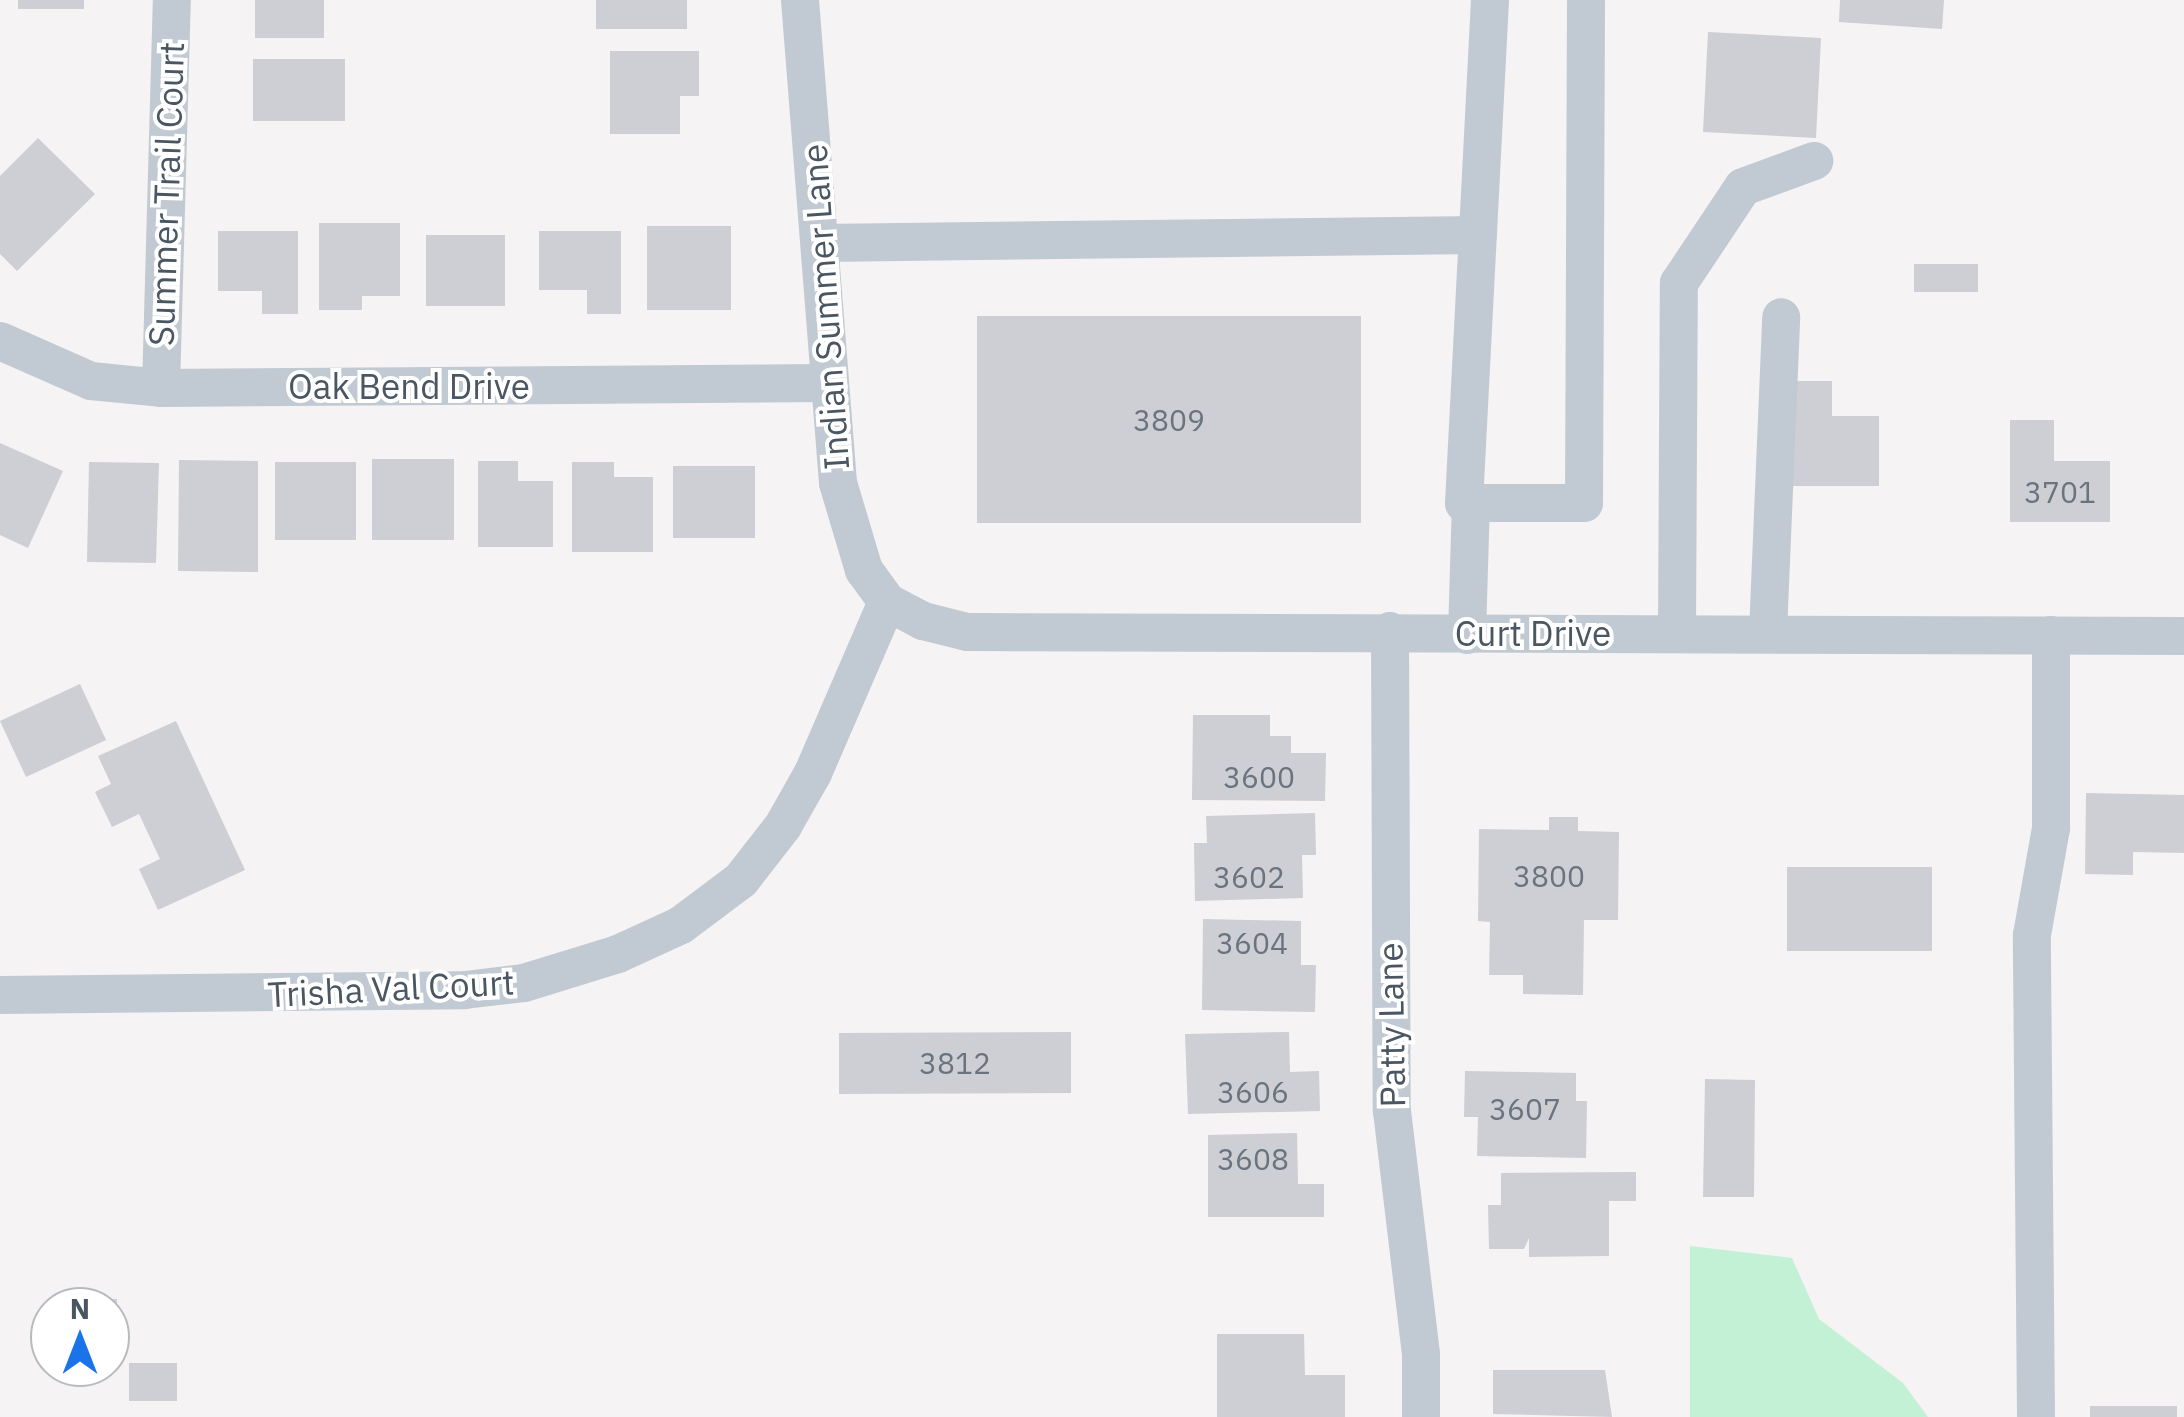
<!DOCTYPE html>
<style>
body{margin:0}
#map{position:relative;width:2184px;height:1417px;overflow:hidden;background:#f5f3f3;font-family:"IBM Plex Sans",sans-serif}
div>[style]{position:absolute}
.green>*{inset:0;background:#c3f1d5}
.building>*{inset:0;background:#cdcfd5}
.minor>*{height:38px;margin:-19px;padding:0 19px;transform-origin:19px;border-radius:19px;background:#c1cad2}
span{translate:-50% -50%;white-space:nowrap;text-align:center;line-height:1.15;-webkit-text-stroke:8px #fff;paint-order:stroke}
.number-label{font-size:30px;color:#6b747e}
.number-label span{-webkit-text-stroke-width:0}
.street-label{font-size:35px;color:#4a5661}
.north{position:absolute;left:30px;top:1287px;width:100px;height:100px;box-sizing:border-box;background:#fff;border:2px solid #b7bbc0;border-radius:50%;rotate:0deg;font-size:28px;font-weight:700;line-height:40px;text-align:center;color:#4a5661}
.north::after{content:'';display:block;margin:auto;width:35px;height:45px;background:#1a73e8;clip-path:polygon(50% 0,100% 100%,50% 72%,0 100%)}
</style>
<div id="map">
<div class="green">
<div style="clip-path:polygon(1690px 1246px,1792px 1258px,1819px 1319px,1903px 1383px,1928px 1417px,1690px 1417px)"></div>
</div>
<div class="building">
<div style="clip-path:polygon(18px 0,84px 0,84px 9px,18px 9px)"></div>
<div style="clip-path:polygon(255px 0,324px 0,324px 38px,255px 38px)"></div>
<div style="clip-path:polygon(596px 0,687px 0,687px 29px,596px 29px)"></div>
<div style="clip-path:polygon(1840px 0,1944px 0,1942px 29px,1839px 22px)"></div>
<div style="clip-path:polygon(1708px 32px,1821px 38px,1816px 138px,1703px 132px)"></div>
<div style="clip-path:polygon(610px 51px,699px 51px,699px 96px,680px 96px,680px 134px,610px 134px)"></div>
<div style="clip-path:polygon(253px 59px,345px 59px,345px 121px,253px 121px)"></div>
<div style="clip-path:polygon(38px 138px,95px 194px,17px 271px,0 254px,0 176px)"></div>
<div style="clip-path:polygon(319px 223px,400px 223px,400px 296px,362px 296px,362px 310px,319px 310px)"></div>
<div style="clip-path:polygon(647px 226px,731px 226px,731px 310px,647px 310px)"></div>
<div style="clip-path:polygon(218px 231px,298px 231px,298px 314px,262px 314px,262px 291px,218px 291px)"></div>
<div style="clip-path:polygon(539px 231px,621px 231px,621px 314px,587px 314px,587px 290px,539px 290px)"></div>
<div style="clip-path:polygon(426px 235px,505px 235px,505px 306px,426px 306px)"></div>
<div style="clip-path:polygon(1914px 264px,1978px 264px,1978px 292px,1914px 292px)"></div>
<div style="clip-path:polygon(977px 316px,1361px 316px,1361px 523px,977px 523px)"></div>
<div style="clip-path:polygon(1784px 381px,1832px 381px,1832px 416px,1879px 416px,1879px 486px,1784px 486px)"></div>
<div style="clip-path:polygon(2010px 420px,2054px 420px,2054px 461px,2110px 461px,2110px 522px,2010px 522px)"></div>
<div style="clip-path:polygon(0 443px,63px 471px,28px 548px,0 535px)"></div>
<div style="clip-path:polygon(372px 459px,454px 459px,454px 540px,372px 540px)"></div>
<div style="clip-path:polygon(179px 460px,258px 461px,258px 572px,178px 571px)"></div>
<div style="clip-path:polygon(478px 461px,518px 461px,518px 481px,553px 481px,553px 547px,478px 547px)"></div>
<div style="clip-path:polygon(89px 462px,159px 463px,156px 563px,87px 562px)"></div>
<div style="clip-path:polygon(275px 462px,356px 462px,356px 540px,275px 540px)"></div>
<div style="clip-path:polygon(572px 462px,614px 462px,614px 477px,653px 477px,653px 552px,572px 552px)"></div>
<div style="clip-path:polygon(673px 466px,755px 466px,755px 538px,673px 538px)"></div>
<div style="clip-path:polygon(80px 684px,106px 740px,26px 777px,0 721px)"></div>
<div style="clip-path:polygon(1193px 715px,1270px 715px,1270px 736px,1291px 736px,1291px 753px,1326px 753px,1325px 801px,1192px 800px)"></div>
<div style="clip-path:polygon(176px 721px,245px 870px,158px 910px,139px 869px,160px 859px,139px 814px,112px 827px,95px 792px,111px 784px,98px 756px)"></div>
<div style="clip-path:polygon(2086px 793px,2184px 795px,2184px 853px,2133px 852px,2133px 875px,2085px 874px)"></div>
<div style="clip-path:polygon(1315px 813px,1316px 855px,1302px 855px,1303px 898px,1195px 901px,1194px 843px,1207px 843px,1206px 816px)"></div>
<div style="clip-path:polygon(1549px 817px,1578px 817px,1578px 831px,1619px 832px,1618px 920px,1584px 920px,1583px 995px,1523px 994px,1523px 975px,1489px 975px,1490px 922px,1478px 921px,1479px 829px,1549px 830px)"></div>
<div style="clip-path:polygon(1787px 867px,1932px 867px,1932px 951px,1787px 951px)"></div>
<div style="clip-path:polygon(1203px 919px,1301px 921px,1301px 965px,1316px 965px,1315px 1012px,1202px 1010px)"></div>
<div style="clip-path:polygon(1071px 1032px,1071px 1093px,839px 1094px,839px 1033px)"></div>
<div style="clip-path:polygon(1289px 1032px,1290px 1072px,1319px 1071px,1320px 1111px,1188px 1114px,1185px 1034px)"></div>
<div style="clip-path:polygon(1465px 1071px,1576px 1073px,1576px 1101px,1587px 1101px,1586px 1158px,1477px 1156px,1478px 1117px,1464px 1117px)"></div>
<div style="clip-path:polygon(1705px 1079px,1755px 1080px,1754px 1197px,1703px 1197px)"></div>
<div style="clip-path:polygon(1297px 1133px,1298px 1184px,1324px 1184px,1324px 1217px,1208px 1217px,1208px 1135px)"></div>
<div style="clip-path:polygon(1636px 1172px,1636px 1201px,1609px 1201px,1609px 1256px,1529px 1257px,1529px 1238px,1524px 1249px,1489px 1249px,1488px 1205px,1501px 1205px,1501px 1173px)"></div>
<div style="clip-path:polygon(74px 1299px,117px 1299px,117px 1368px,110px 1368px,110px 1307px,74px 1307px)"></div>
<div style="clip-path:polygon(1217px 1334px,1304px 1334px,1305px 1375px,1345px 1375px,1345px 1417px,1217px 1417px)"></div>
<div style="clip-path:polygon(129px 1363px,177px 1363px,177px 1401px,129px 1401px)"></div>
<div style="clip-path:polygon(1493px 1370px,1605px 1370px,1612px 1417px,1493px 1414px)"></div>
<div style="clip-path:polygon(2090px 1406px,2177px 1406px,2177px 1417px,2090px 1417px)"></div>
</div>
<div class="minor">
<div style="left:800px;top:0;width:484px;rotate:85.5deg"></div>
<div style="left:838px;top:483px;width:91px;rotate:73.4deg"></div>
<div style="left:864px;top:570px;width:39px;rotate:54deg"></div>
<div style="left:887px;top:602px;width:41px;rotate:27.8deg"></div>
<div style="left:923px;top:621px;width:45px;rotate:14deg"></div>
<div style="left:967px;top:632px;width:1217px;rotate:0.19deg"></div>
<div style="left:1490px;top:0;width:504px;rotate:92.96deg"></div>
<div style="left:1464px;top:503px;width:120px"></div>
<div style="left:1584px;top:503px;width:503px;rotate:-89.77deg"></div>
<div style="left:821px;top:243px;width:657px;rotate:-0.7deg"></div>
<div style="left:0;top:341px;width:99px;rotate:23.7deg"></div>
<div style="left:91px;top:381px;width:70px;rotate:5.7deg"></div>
<div style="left:161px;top:388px;width:666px;rotate:-0.43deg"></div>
<div style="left:161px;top:388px;width:388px;rotate:-88.4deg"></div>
<div style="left:1390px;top:631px;width:480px;rotate:89.8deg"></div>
<div style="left:1392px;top:1111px;width:245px;rotate:83.2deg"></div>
<div style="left:1421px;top:1354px;width:63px;rotate:90deg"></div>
<div style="left:1677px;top:633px;width:350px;rotate:-89.7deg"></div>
<div style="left:1679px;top:283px;width:115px;rotate:-56.3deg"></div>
<div style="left:1743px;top:187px;width:76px;rotate:-20.1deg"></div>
<div style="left:1768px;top:633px;width:316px;rotate:-87.6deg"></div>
<div style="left:1467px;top:635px;width:132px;rotate:-88.3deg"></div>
<div style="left:0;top:995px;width:465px;rotate:-0.6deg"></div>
<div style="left:465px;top:990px;width:59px;rotate:-6.8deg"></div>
<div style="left:524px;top:983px;width:98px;rotate:-17.1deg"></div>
<div style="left:618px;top:954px;width:69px;rotate:-24.7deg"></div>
<div style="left:681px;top:925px;width:75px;rotate:-36.9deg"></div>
<div style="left:741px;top:880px;width:68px;rotate:-52.1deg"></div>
<div style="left:783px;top:826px;width:61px;rotate:-60.5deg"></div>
<div style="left:813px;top:773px;width:186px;rotate:-66.6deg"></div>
<div style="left:2036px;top:1417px;width:482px;rotate:-90.5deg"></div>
<div style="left:2032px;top:935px;width:109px;rotate:-79.9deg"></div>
<div style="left:2051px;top:828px;width:193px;rotate:-90deg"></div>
</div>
<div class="number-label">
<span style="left:1169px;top:420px">3809</span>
<span style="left:2060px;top:492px">3701</span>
<span style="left:1259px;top:777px">3600</span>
<span style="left:1549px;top:876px">3800</span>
<span style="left:1249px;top:877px">3602</span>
<span style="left:1252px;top:943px">3604</span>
<span style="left:955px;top:1063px">3812</span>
<span style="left:1253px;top:1092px">3606</span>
<span style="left:1525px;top:1109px">3607</span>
<span style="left:1253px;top:1159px">3608</span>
</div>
<div class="street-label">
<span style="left:166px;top:194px;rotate:-88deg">Summer Trail Court</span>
<span style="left:825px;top:307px;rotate:-94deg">Indian Summer Lane</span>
<span style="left:409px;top:386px">Oak Bend Drive</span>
<span style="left:1533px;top:633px">Curt Drive</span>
<span style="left:391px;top:988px;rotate:-3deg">Trisha Val Court</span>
<span style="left:1391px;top:1025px;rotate:-91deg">Patty Lane</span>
</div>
<div class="north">N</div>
</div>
